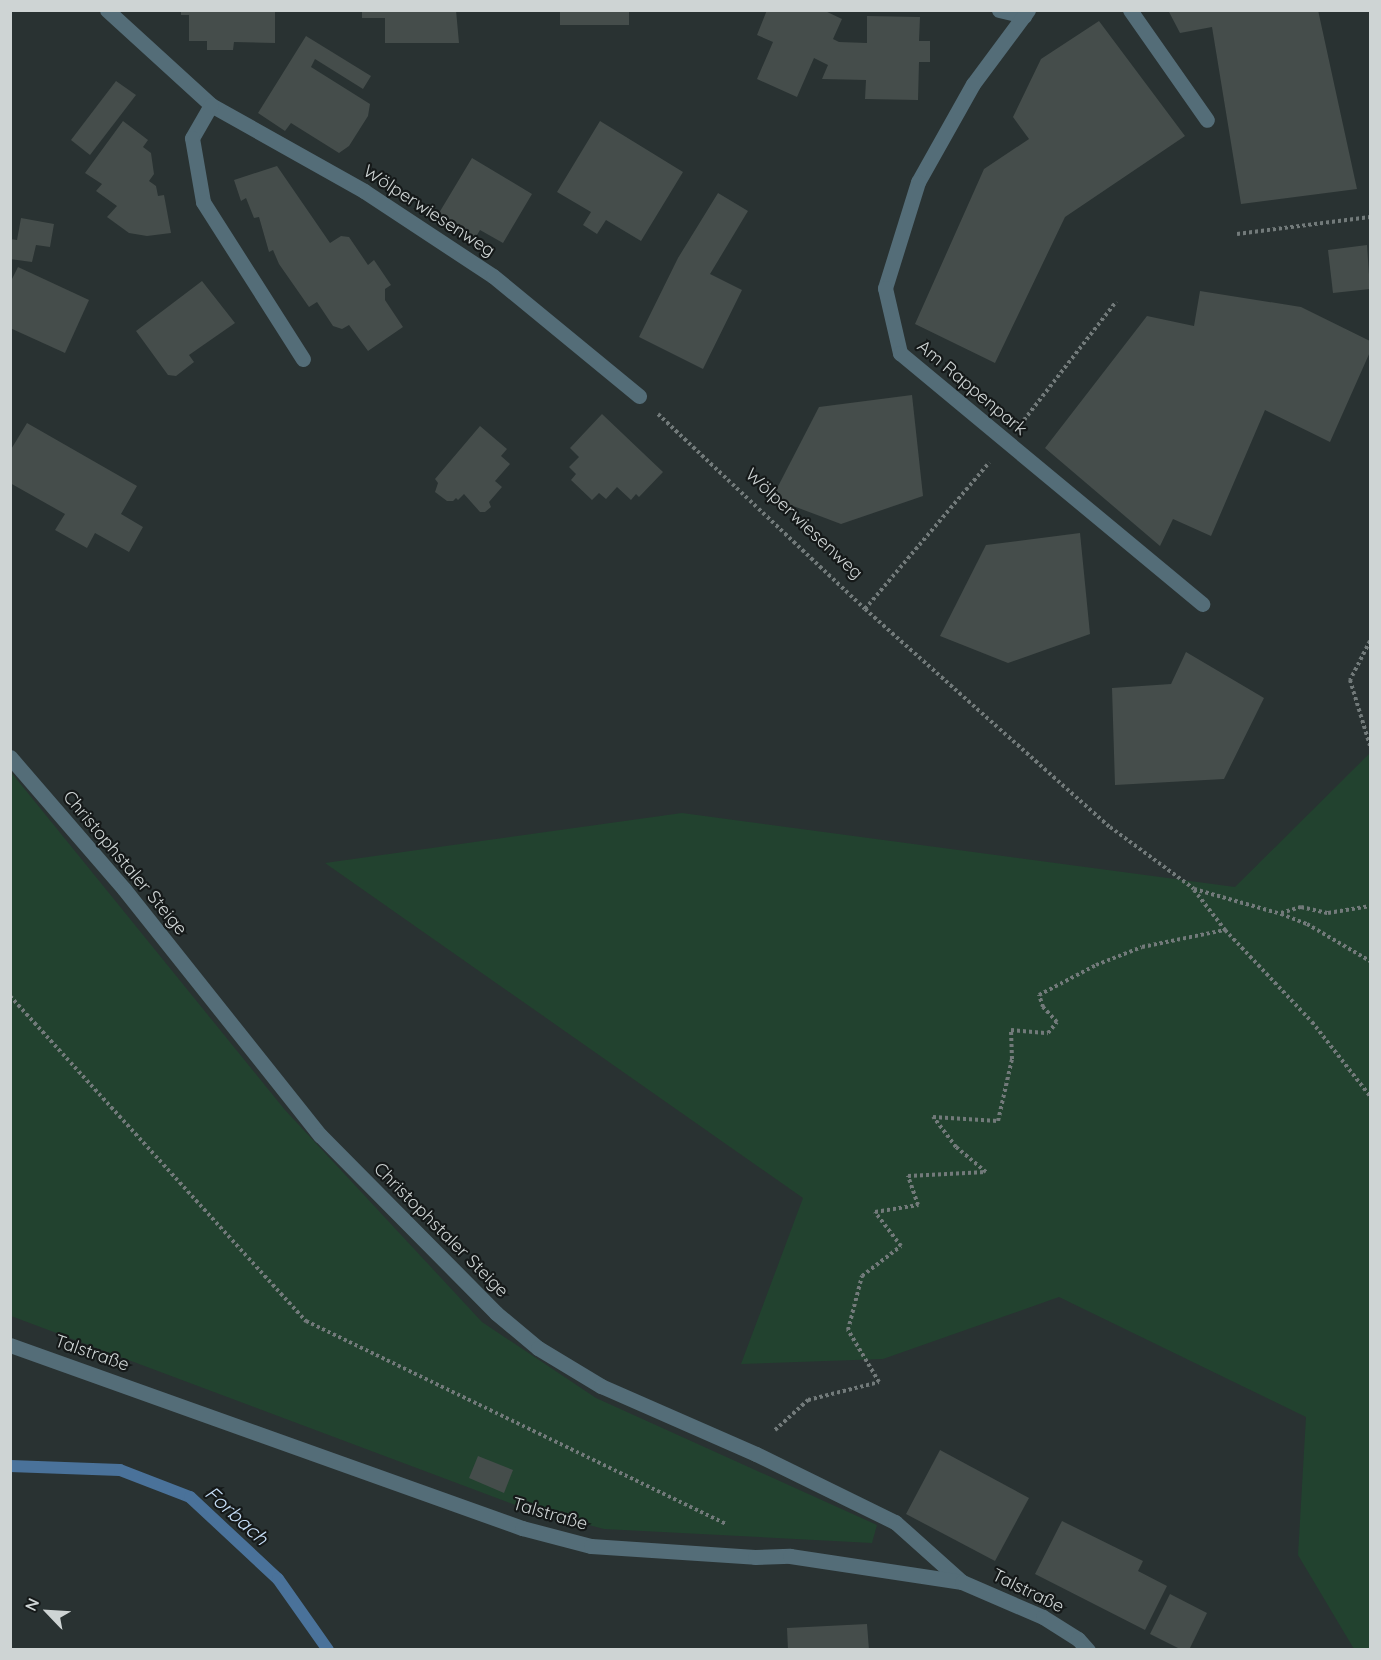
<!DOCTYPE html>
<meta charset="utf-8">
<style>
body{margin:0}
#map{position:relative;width:1381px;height:1660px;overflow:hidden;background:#293232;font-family:Quicksand,sans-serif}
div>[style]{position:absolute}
.green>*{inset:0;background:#22422f}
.stream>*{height:12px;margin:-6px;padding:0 6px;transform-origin:6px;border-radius:6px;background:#4a729a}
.building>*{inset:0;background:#454d4b}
.path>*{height:4px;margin-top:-2px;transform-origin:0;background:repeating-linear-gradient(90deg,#727a7a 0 3px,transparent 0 6px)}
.minor>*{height:15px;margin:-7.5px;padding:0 7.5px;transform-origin:7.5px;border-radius:7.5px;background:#546d78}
span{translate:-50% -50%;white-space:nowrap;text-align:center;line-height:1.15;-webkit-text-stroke:4.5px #151919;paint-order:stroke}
.street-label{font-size:18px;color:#ced4d4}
.water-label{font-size:20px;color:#c6def7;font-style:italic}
.frame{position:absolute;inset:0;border:12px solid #ced4d4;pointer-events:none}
.north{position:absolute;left:18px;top:1582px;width:60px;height:60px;-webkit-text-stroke:4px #151919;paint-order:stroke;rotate:295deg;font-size:16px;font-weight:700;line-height:24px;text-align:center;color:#ced4d4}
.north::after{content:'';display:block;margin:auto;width:21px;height:27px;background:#ced4d4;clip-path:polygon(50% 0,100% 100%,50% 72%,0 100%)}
</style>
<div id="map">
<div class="green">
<div style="clip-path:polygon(1370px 753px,1370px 1649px,1354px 1649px,1298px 1555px,1306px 1417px,1059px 1297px,883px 1359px,741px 1364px,803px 1198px,325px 863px,682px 813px,1235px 887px)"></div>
<div style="clip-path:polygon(10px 771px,285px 1110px,482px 1322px,596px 1398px,877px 1525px,872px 1543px,604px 1529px,521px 1507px,11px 1316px)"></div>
</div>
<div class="stream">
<div style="left:10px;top:1466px;width:110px;rotate:2.1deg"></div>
<div style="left:120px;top:1470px;width:75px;rotate:21.1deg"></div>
<div style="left:190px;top:1497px;width:120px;rotate:43deg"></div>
<div style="left:278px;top:1579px;width:87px;rotate:54.8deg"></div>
</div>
<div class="building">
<div style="clip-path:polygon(181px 10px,275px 10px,275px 43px,234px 42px,233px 50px,207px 50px,207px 41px,189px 41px,189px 15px,181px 15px)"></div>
<div style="clip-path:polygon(362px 10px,456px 10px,459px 43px,385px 43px,385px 18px,362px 18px)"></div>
<div style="clip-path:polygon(560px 10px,629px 10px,629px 25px,560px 25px)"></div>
<div style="clip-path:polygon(767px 10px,823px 10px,842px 19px,833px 39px,839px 42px,867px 43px,867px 16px,920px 17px,919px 41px,930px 41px,930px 62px,919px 62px,918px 100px,865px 99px,866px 80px,822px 79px,828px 65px,814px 58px,797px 97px,757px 79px,773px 42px,757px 35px)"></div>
<div style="clip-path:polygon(1168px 10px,1318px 10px,1357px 189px,1241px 204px,1212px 27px,1180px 33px)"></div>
<div style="clip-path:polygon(1099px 21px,1185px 136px,1065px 217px,995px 363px,915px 324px,984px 169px,1029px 139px,1013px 117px,1041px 59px)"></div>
<div style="clip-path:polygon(306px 36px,371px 76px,363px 89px,315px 59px,311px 67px,370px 104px,368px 116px,349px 146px,339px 153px,291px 123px,285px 131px,258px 113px)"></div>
<div style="clip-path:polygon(116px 81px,136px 95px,90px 155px,71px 140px)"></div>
<div style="clip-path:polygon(123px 121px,148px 140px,143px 147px,151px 153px,154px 174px,149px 181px,156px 186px,158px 196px,164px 195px,171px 233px,147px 236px,129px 233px,107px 217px,117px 206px,96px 191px,102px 184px,85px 173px)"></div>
<div style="clip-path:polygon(600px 121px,683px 172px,641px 241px,606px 220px,597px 234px,583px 225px,591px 212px,557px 192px)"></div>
<div style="clip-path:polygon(472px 158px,532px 194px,503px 243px,480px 230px,474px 240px,436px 218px)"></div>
<div style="clip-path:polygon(277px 166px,330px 243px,341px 236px,349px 237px,368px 265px,374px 260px,391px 285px,385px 289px,385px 300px,403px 327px,368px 351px,349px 325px,342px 329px,333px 326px,317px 302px,309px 307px,279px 264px,273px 250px,269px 252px,259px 217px,254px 218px,246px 198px,241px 201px,234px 180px)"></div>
<div style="clip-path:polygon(718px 193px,748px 211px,710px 274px,742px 290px,703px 369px,639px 337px,678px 258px)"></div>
<div style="clip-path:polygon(21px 218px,54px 224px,50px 247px,36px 245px,32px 262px,10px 259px,10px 239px,17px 240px)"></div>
<div style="clip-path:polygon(1367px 245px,1370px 289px,1333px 293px,1328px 250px)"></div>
<div style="clip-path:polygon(18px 267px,89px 300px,65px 353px,10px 328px,10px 283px)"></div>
<div style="clip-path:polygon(202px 281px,235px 323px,189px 355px,194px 362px,176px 376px,168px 375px,136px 331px)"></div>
<div style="clip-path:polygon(1200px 291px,1301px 307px,1370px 341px,1370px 352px,1330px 442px,1265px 410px,1211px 536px,1173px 519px,1160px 546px,1045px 448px,1147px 316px,1194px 326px)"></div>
<div style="clip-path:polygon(912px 395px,923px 496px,841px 524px,772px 498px,819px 407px)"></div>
<div style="clip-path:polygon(602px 414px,663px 472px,639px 497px,636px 494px,631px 500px,617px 487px,606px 499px,599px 493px,592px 500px,571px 480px,576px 474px,569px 467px,579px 457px,570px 448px)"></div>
<div style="clip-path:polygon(27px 423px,137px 486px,121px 514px,143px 527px,129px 552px,95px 533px,87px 548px,55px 530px,65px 514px,10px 483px,10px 451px)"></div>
<div style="clip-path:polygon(480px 426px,507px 449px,501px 456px,510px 464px,495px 481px,502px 487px,489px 502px,491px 507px,485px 512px,480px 512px,464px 494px,458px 500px,456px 498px,453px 501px,447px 501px,435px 492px,438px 483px,435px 479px)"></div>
<div style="clip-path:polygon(1080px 533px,1090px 634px,1008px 663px,940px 636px,986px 545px)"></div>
<div style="clip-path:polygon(1186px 652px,1264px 698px,1224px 779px,1115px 785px,1112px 688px,1171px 684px)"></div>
<div style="clip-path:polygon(940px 1450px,1029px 1498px,995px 1561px,906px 1514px)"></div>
<div style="clip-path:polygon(478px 1456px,513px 1470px,504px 1493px,469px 1478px)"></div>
<div style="clip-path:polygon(1062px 1521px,1143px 1561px,1138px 1571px,1167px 1586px,1145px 1630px,1035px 1574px)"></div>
<div style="clip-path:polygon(1170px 1594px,1207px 1613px,1189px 1650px,1182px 1650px,1150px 1634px)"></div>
<div style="clip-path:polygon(867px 1624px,869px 1650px,788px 1650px,787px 1628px)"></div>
</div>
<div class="path">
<div style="left:1237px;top:234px;width:134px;rotate:-7.3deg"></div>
<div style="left:658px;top:414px;width:284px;rotate:43.3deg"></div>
<div style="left:865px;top:609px;width:328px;rotate:41.7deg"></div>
<div style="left:1110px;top:827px;width:104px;rotate:36.4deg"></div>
<div style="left:1194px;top:889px;width:91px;rotate:16deg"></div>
<div style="left:1281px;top:914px;width:28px;rotate:21deg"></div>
<div style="left:1307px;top:924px;width:73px;rotate:30.4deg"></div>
<div style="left:1024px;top:420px;width:150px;rotate:-52.1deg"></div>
<div style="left:865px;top:609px;width:192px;rotate:-49.7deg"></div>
<div style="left:1370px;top:641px;width:44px;rotate:117.1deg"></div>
<div style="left:1350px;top:680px;width:69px;rotate:73.1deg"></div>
<div style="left:1194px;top:890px;width:51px;rotate:52.2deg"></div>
<div style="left:1225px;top:930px;width:127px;rotate:46.6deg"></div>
<div style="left:1312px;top:1022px;width:94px;rotate:51.9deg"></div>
<div style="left:1281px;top:913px;width:21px;rotate:-17deg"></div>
<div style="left:1301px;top:907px;width:28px;rotate:13deg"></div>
<div style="left:1328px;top:913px;width:43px;rotate:-9.5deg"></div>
<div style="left:10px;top:996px;width:440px;rotate:47.7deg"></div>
<div style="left:306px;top:1321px;width:466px;rotate:25.8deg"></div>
<div style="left:775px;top:1430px;width:45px;rotate:-42.3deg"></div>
<div style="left:808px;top:1400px;width:73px;rotate:-14.2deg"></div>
<div style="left:879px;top:1382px;width:61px;rotate:-120.8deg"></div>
<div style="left:848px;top:1330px;width:56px;rotate:-75.5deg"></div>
<div style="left:862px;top:1276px;width:49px;rotate:-37.6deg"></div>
<div style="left:901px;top:1246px;width:43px;rotate:-127.4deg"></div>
<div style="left:875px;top:1212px;width:44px;rotate:-9.2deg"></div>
<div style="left:918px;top:1205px;width:31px;rotate:-109deg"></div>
<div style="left:908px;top:1176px;width:78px;rotate:-2.9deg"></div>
<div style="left:986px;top:1172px;width:39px;rotate:-140deg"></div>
<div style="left:956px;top:1147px;width:38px;rotate:-127deg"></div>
<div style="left:933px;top:1117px;width:65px;rotate:3.5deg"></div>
<div style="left:998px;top:1121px;width:64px;rotate:-77.3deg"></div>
<div style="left:1012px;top:1059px;width:29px;rotate:-92deg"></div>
<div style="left:1011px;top:1030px;width:37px;rotate:5deg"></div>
<div style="left:1048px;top:1033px;width:14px;rotate:-51deg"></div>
<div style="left:1057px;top:1022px;width:21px;rotate:-133deg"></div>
<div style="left:1043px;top:1007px;width:13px;rotate:-108deg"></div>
<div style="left:1039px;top:995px;width:64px;rotate:-27.8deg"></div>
<div style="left:1096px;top:965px;width:49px;rotate:-21.4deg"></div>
<div style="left:1142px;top:947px;width:85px;rotate:-11.6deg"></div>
</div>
<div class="minor">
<div style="left:107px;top:10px;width:141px;rotate:42.4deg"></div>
<div style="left:211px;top:105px;width:176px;rotate:29.3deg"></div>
<div style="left:364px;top:191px;width:154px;rotate:33.4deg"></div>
<div style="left:493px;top:276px;width:189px;rotate:39.4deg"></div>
<div style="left:999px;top:10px;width:26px;rotate:13deg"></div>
<div style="left:1028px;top:10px;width:92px;rotate:126.6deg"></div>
<div style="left:973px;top:84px;width:112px;rotate:119.3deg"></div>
<div style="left:918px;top:182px;width:111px;rotate:107.3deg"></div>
<div style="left:885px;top:288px;width:67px;rotate:77deg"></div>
<div style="left:900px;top:353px;width:393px;rotate:39.7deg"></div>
<div style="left:1130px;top:10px;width:134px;rotate:55deg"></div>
<div style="left:211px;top:105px;width:38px;rotate:120deg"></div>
<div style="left:192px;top:138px;width:65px;rotate:80.2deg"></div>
<div style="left:203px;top:202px;width:186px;rotate:57.5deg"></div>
<div style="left:10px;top:757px;width:174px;rotate:49.2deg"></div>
<div style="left:124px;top:889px;width:315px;rotate:51.5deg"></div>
<div style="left:320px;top:1135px;width:250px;rotate:45.3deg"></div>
<div style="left:496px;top:1313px;width:55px;rotate:39.8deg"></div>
<div style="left:538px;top:1348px;width:74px;rotate:31.1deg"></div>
<div style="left:601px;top:1386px;width:169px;rotate:23.7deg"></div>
<div style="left:756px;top:1454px;width:155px;rotate:26.1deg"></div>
<div style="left:895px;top:1522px;width:90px;rotate:41.8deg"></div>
<div style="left:10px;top:1345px;width:544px;rotate:19.67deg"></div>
<div style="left:522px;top:1528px;width:71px;rotate:14.6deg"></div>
<div style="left:591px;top:1546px;width:164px;rotate:3.8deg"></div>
<div style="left:755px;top:1557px;width:35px;rotate:-2deg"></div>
<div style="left:790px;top:1556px;width:174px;rotate:8.6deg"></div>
<div style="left:962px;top:1582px;width:88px;rotate:23.4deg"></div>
<div style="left:1043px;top:1617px;width:41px;rotate:32.2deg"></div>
<div style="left:1078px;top:1639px;width:15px;rotate:48deg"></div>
</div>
<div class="street-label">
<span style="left:429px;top:211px;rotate:33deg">Wölperwiesenweg</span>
<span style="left:972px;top:388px;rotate:40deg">Am Rappenpark</span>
<span style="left:804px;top:524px;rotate:43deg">Wölperwiesenweg</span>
<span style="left:125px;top:863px;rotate:50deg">Christophstaler Steige</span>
<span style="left:441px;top:1230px;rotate:45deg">Christophstaler Steige</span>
<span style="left:92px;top:1353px;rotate:19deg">Talstraße</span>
<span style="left:550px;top:1514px;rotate:16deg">Talstraße</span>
<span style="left:1028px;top:1591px;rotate:26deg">Talstraße</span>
</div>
<div class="water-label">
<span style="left:237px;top:1515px;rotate:42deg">Forbach</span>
</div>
<div class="frame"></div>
<div class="north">N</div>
</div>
